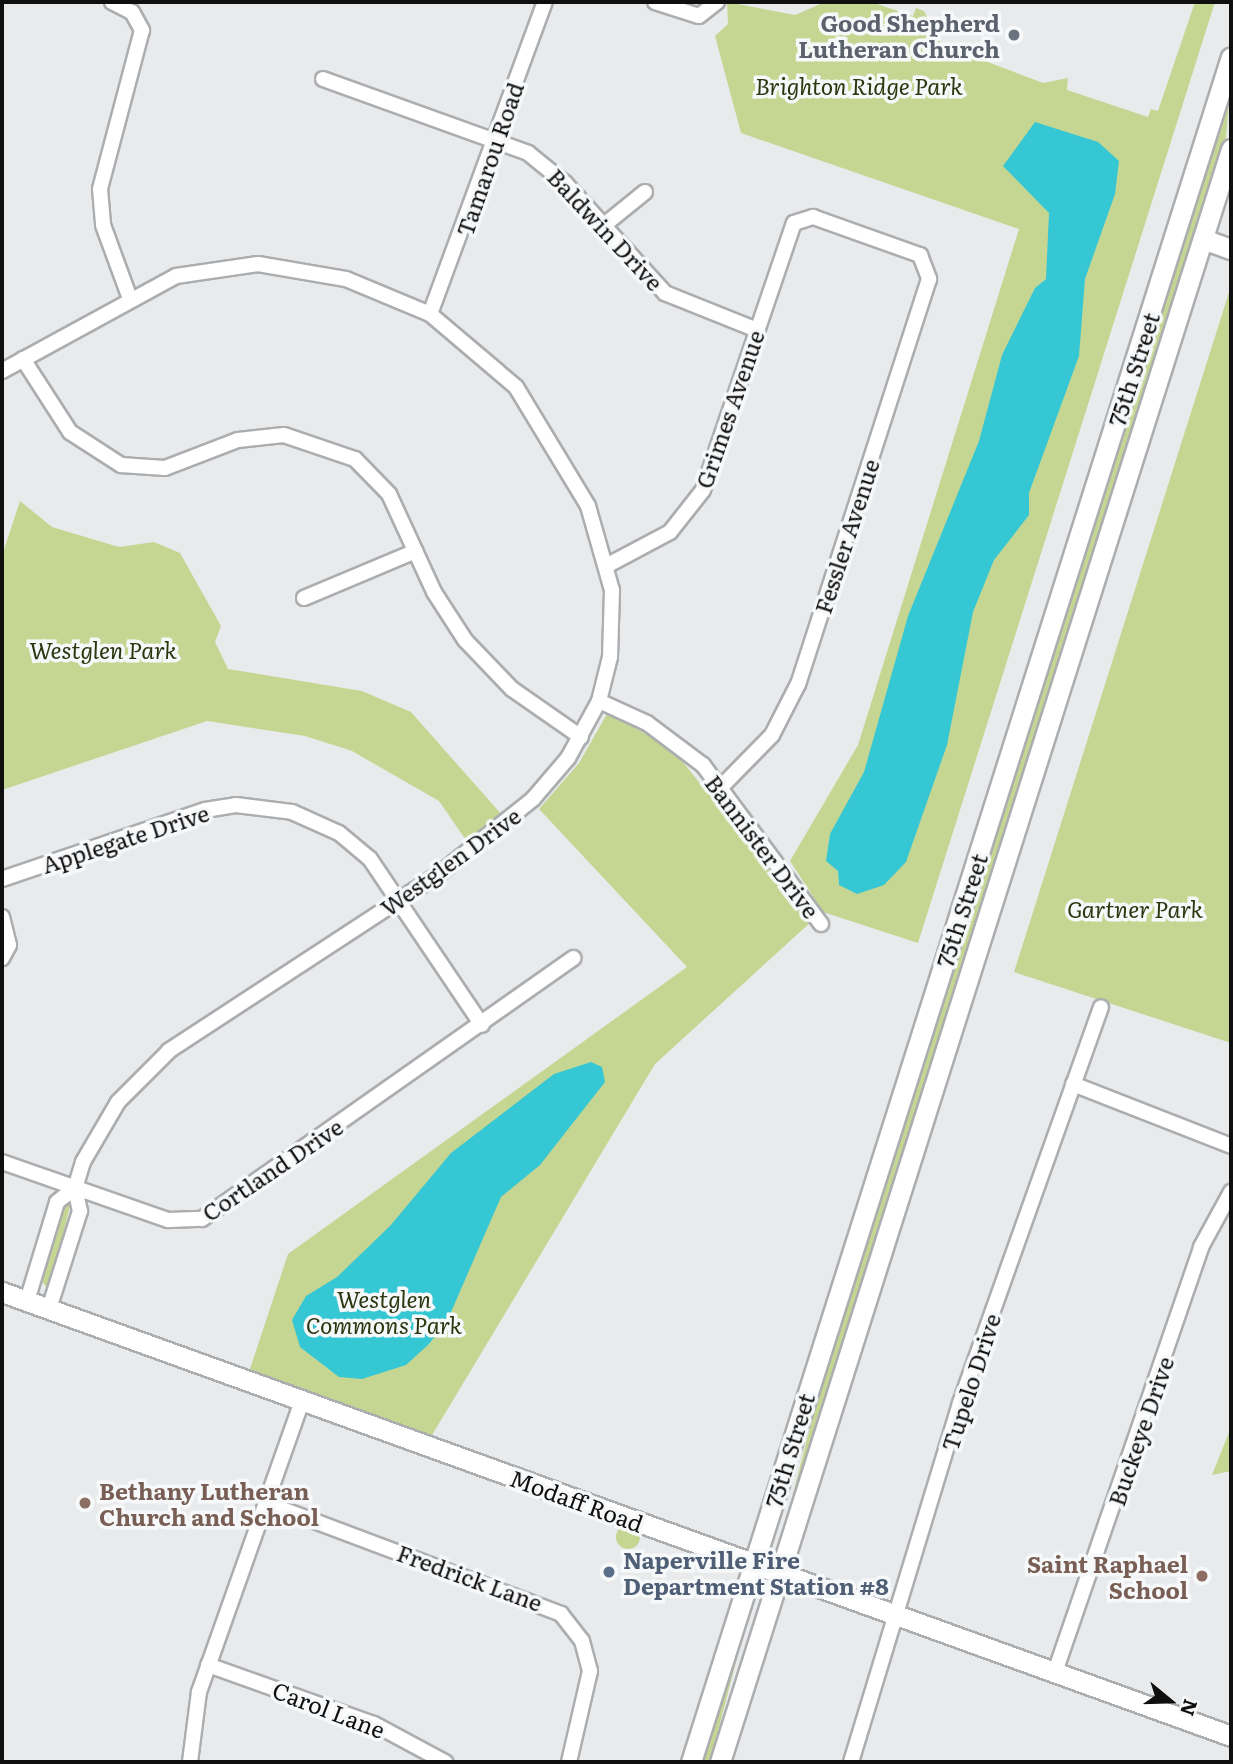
<!DOCTYPE html>
<style>
body{margin:0}
#map{position:relative;width:1233px;height:1764px;overflow:hidden;background:#e9eaec;font-family:Literata,serif}
div>[style]{position:absolute}
.green>*{inset:0;background:#c5d692}
.round{border-radius:50%}
.water>*{inset:0;background:#36c7d4}
.roads{filter:drop-shadow(2px 0 #acadaf) drop-shadow(-2px 0 #acadaf) drop-shadow(0 2px #acadaf) drop-shadow(0 -2px #acadaf)}
.street>*{height:14px;margin:-7px;padding:0 7px;transform-origin:7px;border-radius:7px;background:#fff}
.secondary>*{height:19px;margin:-9.5px;padding:0 9.5px;transform-origin:9.5px;border-radius:9.5px;background:#fff}
.dots>*{width:19px;height:19px;translate:-50% -50%;box-sizing:border-box;border:4px solid #f6f8f9;border-radius:50%}
span{translate:-50% -50%;white-space:nowrap;text-align:center;line-height:1.15;-webkit-text-stroke:7px #f6f8f9;paint-order:stroke}
.worship-label{font-size:23px;color:#5b616d;font-weight:700}
.right{translate:-100% -50%;text-align:right}
.park-label{font-size:23px;color:#2e3610;font-style:italic}
.street-label{font-size:23px;color:#0f0f10}
.education-label{font-size:23px;color:#785e54;font-weight:700}
.left{translate:0 -50%;text-align:left}
.service-label{font-size:23px;color:#4e5e75;font-weight:700}
.frame{position:absolute;inset:0;border:4px solid #0f0f10;pointer-events:none}
.north{position:absolute;left:1135px;top:1666px;width:70px;height:70px;-webkit-text-stroke:5px #f6f8f9;paint-order:stroke;rotate:109deg;font-size:19px;font-weight:700;line-height:28px;text-align:center;color:#0f0f10}
.north::after{content:'';display:block;margin:auto;width:24px;height:32px;background:#0f0f10;clip-path:polygon(50% 0,100% 100%,50% 72%,0 100%)}
</style>
<div id="map">
<div class="green">
<div style="clip-path:polygon(727px 2px,795px 15px,825px 2px,871px 2px,913px 16px,916px 8px,924px 11px,945px 52px,956px 50px,1043px 83px,1068px 78px,1067px 90px,1148px 117px,1151px 109px,1158px 111px,1195px 2px,1215px 2px,918px 943px,823px 912px,790px 861px,858px 745px,1019px 229px,741px 133px,715px 36px,728px 24px)"></div>
<div style="clip-path:polygon(1231px 80px,1225px 148px,782px 1537px,837px 1322px)"></div>
<div style="clip-path:polygon(1231px 286px,1231px 1043px,1014px 972px)"></div>
<div style="clip-path:polygon(20px 501px,52px 527px,119px 547px,154px 542px,180px 553px,221px 626px,215px 642px,228px 669px,362px 691px,411px 712px,502px 815px,468px 843px,439px 801px,352px 751px,305px 736px,207px 721px,2px 790px,2px 556px)"></div>
<div style="clip-path:polygon(608px 712px,673px 750px,812px 921px,655px 1064px,429px 1440px,249px 1372px,288px 1254px,687px 967px,539px 809px,579px 763px)"></div>
<div style="clip-path:polygon(71px 1202px,51px 1284px,45px 1286px,41px 1279px,65px 1204px)"></div>
<div style="clip-path:polygon(1231px 1427px,1231px 1471px,1212px 1475px)"></div>
<div class="round" style="left:616px;top:1525px;width:24px;height:24px"></div>
<div style="clip-path:polygon(753px 1596px,710px 1762px,698px 1762px)"></div>
</div>
<div class="water">
<div style="clip-path:polygon(1035px 122px,1098px 142px,1119px 161px,1115px 194px,1085px 279px,1079px 356px,1029px 493px,1029px 515px,994px 560px,973px 612px,947px 745px,906px 862px,884px 885px,857px 894px,839px 885px,838px 871px,826px 861px,830px 834px,864px 772px,908px 616px,979px 441px,1002px 355px,1035px 288px,1046px 279px,1049px 213px,1003px 166px)"></div>
<div style="clip-path:polygon(591px 1062px,602px 1067px,605px 1082px,540px 1165px,501px 1197px,448px 1319px,429px 1344px,406px 1365px,362px 1379px,339px 1377px,300px 1347px,292px 1320px,306px 1296px,337px 1277px,390px 1226px,451px 1153px,554px 1074px)"></div>
</div>
<div class="roads">
<div class="street">
<div style="left:112px;top:2px;width:22px;rotate:27deg"></div>
<div style="left:132px;top:12px;width:21px;rotate:61deg"></div>
<div style="left:142px;top:30px;width:164px;rotate:104.8deg"></div>
<div style="left:100px;top:189px;width:36px;rotate:85deg"></div>
<div style="left:103px;top:225px;width:76px;rotate:69.9deg"></div>
<div style="left:655px;top:2px;width:46px;rotate:17.7deg"></div>
<div style="left:699px;top:16px;width:23px;rotate:-38deg"></div>
<div style="left:323px;top:79px;width:218px;rotate:19.8deg"></div>
<div style="left:528px;top:153px;width:48px;rotate:39deg"></div>
<div style="left:565px;top:183px;width:149px;rotate:47.7deg"></div>
<div style="left:665px;top:293px;width:99px;rotate:21.9deg"></div>
<div style="left:603px;top:226px;width:54px;rotate:-39deg"></div>
<div style="left:430px;top:314px;width:333px;rotate:-69.8deg"></div>
<div style="left:23px;top:359px;width:87px;rotate:57.2deg"></div>
<div style="left:70px;top:432px;width:61px;rotate:32.9deg"></div>
<div style="left:121px;top:465px;width:44px;rotate:3.9deg"></div>
<div style="left:165px;top:468px;width:78px;rotate:-21deg"></div>
<div style="left:238px;top:440px;width:46px;rotate:-6.2deg"></div>
<div style="left:284px;top:435px;width:75px;rotate:18.7deg"></div>
<div style="left:355px;top:459px;width:49px;rotate:45.8deg"></div>
<div style="left:389px;top:494px;width:108px;rotate:65.3deg"></div>
<div style="left:434px;top:592px;width:57px;rotate:57.1deg"></div>
<div style="left:465px;top:640px;width:68px;rotate:46.2deg"></div>
<div style="left:512px;top:689px;width:84px;rotate:34.8deg"></div>
<div style="left:2px;top:371px;width:198px;rotate:-28.6deg"></div>
<div style="left:176px;top:276px;width:83px;rotate:-8.3deg"></div>
<div style="left:258px;top:264px;width:89px;rotate:9.7deg"></div>
<div style="left:346px;top:279px;width:91px;rotate:22.6deg"></div>
<div style="left:430px;top:314px;width:113px;rotate:40.3deg"></div>
<div style="left:516px;top:387px;width:139px;rotate:58.8deg"></div>
<div style="left:588px;top:506px;width:87px;rotate:74.1deg"></div>
<div style="left:612px;top:590px;width:67px;rotate:91.7deg"></div>
<div style="left:610px;top:657px;width:45px;rotate:104deg"></div>
<div style="left:599px;top:701px;width:65px;rotate:118.5deg"></div>
<div style="left:568px;top:758px;width:54px;rotate:130.5deg"></div>
<div style="left:533px;top:799px;width:120px;rotate:141.4deg"></div>
<div style="left:439px;top:874px;width:323px;rotate:146.8deg"></div>
<div style="left:169px;top:1051px;width:72px;rotate:135deg"></div>
<div style="left:118px;top:1102px;width:69px;rotate:120.3deg"></div>
<div style="left:83px;top:1162px;width:27px;rotate:107deg"></div>
<div style="left:75px;top:1188px;width:24px;rotate:78deg"></div>
<div style="left:80px;top:1211px;width:103px;rotate:107.6deg"></div>
<div style="left:608px;top:565px;width:70px;rotate:-28deg"></div>
<div style="left:670px;top:532px;width:53px;rotate:-51.8deg"></div>
<div style="left:703px;top:490px;width:282px;rotate:-71.2deg"></div>
<div style="left:794px;top:223px;width:20px;rotate:-18deg"></div>
<div style="left:813px;top:217px;width:114px;rotate:19.6deg"></div>
<div style="left:920px;top:255px;width:26px;rotate:69deg"></div>
<div style="left:929px;top:279px;width:426px;rotate:107.9deg"></div>
<div style="left:798px;top:684px;width:57px;rotate:117deg"></div>
<div style="left:772px;top:735px;width:71px;rotate:134.4deg"></div>
<div style="left:304px;top:598px;width:121px;rotate:-22.8deg"></div>
<div style="left:599px;top:701px;width:53px;rotate:24.6deg"></div>
<div style="left:647px;top:723px;width:70px;rotate:36.9deg"></div>
<div style="left:703px;top:765px;width:198px;rotate:53.4deg"></div>
<div style="left:2px;top:879px;width:214px;rotate:-18.8deg"></div>
<div style="left:205px;top:810px;width:31px;rotate:-9deg"></div>
<div style="left:236px;top:805px;width:56px;rotate:7.1deg"></div>
<div style="left:292px;top:812px;width:51px;rotate:24.1deg"></div>
<div style="left:339px;top:833px;width:40px;rotate:40deg"></div>
<div style="left:370px;top:859px;width:200px;rotate:56deg"></div>
<div style="left:2px;top:917px;width:29px;rotate:76deg"></div>
<div style="left:9px;top:945px;width:15px;rotate:118deg"></div>
<div style="left:1073px;top:1084px;width:170px;rotate:21.4deg"></div>
<div style="left:2px;top:1162px;width:176px;rotate:19.3deg"></div>
<div style="left:168px;top:1220px;width:34px;rotate:-2deg"></div>
<div style="left:202px;top:1219px;width:454px;rotate:-35.1deg"></div>
<div style="left:27px;top:1301px;width:103px;rotate:-73.1deg"></div>
<div style="left:57px;top:1202px;width:23px;rotate:-38deg"></div>
<div style="left:266px;top:1503px;width:315px;rotate:20.6deg"></div>
<div style="left:561px;top:1614px;width:34px;rotate:52deg"></div>
<div style="left:582px;top:1641px;width:31px;rotate:75deg"></div>
<div style="left:590px;top:1671px;width:93px;rotate:103deg"></div>
<div style="left:208px;top:1665px;width:176px;rotate:19.6deg"></div>
<div style="left:374px;top:1724px;width:81px;rotate:28.2deg"></div>
<div style="left:1055px;top:1672px;width:449px;rotate:-71deg"></div>
<div style="left:1201px;top:1247px;width:63px;rotate:-61.4deg"></div>
<div style="left:190px;top:1762px;width:71px;rotate:-82.7deg"></div>
<div style="left:199px;top:1692px;width:309px;rotate:-70.5deg"></div>
<div style="left:851px;top:1762px;width:375px;rotate:-73.1deg"></div>
<div style="left:960px;top:1403px;width:420px;rotate:-70.4deg"></div>
</div>
<div class="secondary">
<div style="left:1203px;top:239px;width:30px;rotate:20deg"></div>
<div style="left:2px;top:1292px;width:1307px;rotate:19.86deg"></div>
<div style="left:691px;top:1762px;width:1788px;rotate:-72.43deg"></div>
<div style="left:720px;top:1762px;width:1692px;rotate:-72.42deg"></div>
</div>
</div>
<div class="dots">
<div style="left:1014px;top:35px;background:#6b7280"></div>
<div style="left:85px;top:1503px;background:#8d6e63"></div>
<div style="left:609px;top:1572px;background:#5c6f8a"></div>
<div style="left:1202px;top:1576px;background:#8d6e63"></div>
</div>
<div class="worship-label">
<span class="right" style="left:1000px;top:35px">Good Shepherd<br>Lutheran Church</span>
</div>
<div class="park-label">
<span style="left:859px;top:85px">Brighton Ridge Park</span>
<span style="left:103px;top:649px">Westglen Park</span>
<span style="left:1135px;top:908px">Gartner Park</span>
<span style="left:384px;top:1311px">Westglen<br>Commons Park</span>
</div>
<div class="street-label">
<span style="left:489px;top:159px;rotate:-71deg">Tamarou Road</span>
<span style="left:606px;top:229px;rotate:47deg">Baldwin Drive</span>
<span style="left:1133px;top:369px;rotate:-72deg">75th Street</span>
<span style="left:729px;top:409px;rotate:-71deg">Grimes Avenue</span>
<span style="left:846px;top:536px;rotate:-72deg">Fessler Avenue</span>
<span style="left:125px;top:838px;rotate:-18deg">Applegate Drive</span>
<span style="left:763px;top:846px;rotate:53deg">Bannister Drive</span>
<span style="left:450px;top:861px;rotate:-36deg">Westglen Drive</span>
<span style="left:961px;top:910px;rotate:-72deg">75th Street</span>
<span style="left:272px;top:1169px;rotate:-34deg">Cortland Drive</span>
<span style="left:970px;top:1382px;rotate:-72deg">Tupelo Drive</span>
<span style="left:1140px;top:1431px;rotate:-71deg">Buckeye Drive</span>
<span style="left:789px;top:1450px;rotate:-73deg">75th Street</span>
<span style="left:577px;top:1500px;rotate:20deg">Modaff Road</span>
<span style="left:470px;top:1577px;rotate:20deg">Fredrick Lane</span>
<span style="left:329px;top:1709px;rotate:21deg">Carol Lane</span>
</div>
<div class="education-label">
<span class="left" style="left:99px;top:1503px">Bethany Lutheran<br>Church and School</span>
<span class="right" style="left:1188px;top:1576px">Saint Raphael<br>School</span>
</div>
<div class="service-label">
<span class="left" style="left:623px;top:1572px">Naperville Fire<br>Department Station #8</span>
</div>
<div class="frame"></div>
<div class="north">N</div>
</div>
